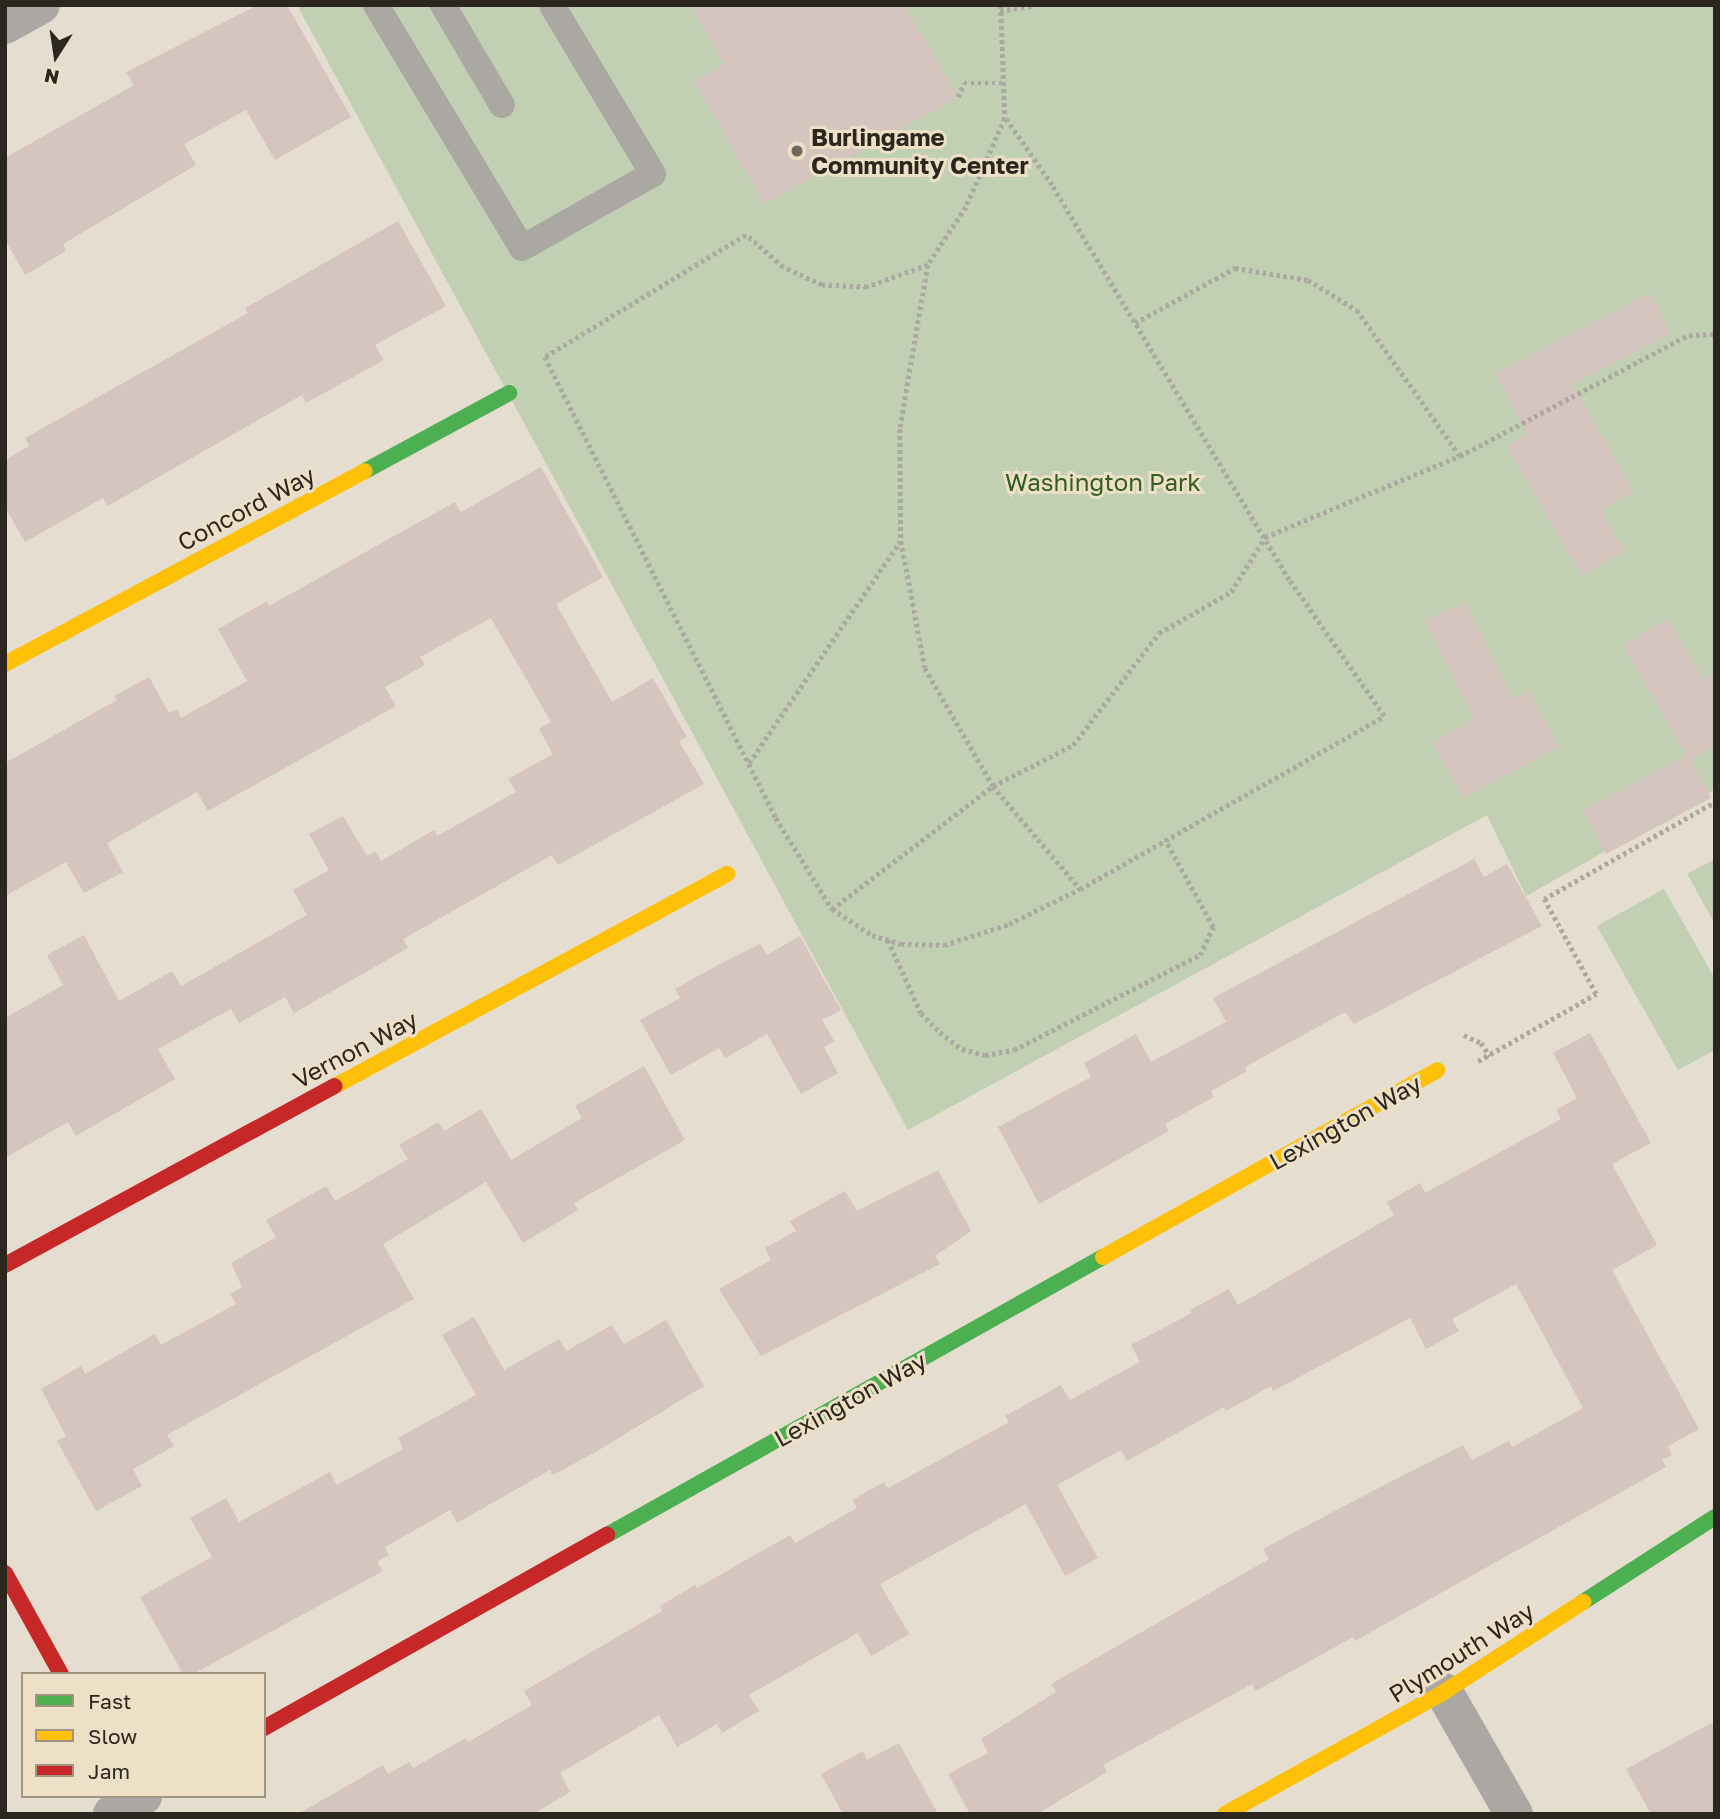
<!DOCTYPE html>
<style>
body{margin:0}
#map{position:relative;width:1720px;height:1819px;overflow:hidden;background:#e5ddd0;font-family:"Golos Text",sans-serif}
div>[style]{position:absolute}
.green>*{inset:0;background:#c1cfb2}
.building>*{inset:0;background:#d5c5be}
.path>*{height:4.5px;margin-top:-2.25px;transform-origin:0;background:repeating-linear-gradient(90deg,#aba7a1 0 3.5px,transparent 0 7px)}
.lane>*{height:26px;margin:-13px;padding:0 13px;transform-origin:13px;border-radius:13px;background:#aba7a3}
.street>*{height:38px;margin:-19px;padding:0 19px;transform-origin:19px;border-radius:19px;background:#aba7a3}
.fast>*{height:16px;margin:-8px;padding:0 8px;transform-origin:8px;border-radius:8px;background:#4caf50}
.slow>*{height:16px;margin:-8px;padding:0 8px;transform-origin:8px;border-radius:8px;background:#ffc107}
.jam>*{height:16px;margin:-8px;padding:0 8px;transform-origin:8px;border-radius:8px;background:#c62828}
.dots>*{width:19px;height:19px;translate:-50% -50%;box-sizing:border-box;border:4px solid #eedfc7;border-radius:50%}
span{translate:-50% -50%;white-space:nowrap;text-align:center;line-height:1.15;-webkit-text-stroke:6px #eedfc7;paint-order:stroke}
.poi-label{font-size:24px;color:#2c271e;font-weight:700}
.left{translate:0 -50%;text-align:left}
.park-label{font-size:24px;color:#305f1e}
.street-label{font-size:24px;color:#2c271e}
.frame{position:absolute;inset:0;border:7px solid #2c271e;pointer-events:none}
.legend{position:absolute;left:21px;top:1672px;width:245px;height:126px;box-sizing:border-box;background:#eedfc7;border:2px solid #a09583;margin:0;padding:9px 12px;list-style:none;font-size:21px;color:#2c271e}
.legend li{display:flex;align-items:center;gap:14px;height:35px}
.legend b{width:35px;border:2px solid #a09583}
.north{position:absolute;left:21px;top:21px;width:70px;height:70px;-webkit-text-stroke:5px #eedfc7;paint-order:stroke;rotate:192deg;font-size:19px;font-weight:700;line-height:28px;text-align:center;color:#2c271e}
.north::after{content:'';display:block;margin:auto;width:24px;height:32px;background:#2c271e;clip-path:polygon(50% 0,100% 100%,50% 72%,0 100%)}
</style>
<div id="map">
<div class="green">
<div style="clip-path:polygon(297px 5px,1715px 5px,1715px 789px,1526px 896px,1487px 815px,908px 1130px)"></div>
<div style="clip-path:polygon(1715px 859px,1715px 924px,1687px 874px)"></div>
<div style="clip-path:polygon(1664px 889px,1715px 979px,1715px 1050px,1678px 1070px,1597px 926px)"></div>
</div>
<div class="building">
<div style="clip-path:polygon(258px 5px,287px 5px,351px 117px,275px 160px,246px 110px,184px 144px,196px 165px,63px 244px,66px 251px,25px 275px,5px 239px,5px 158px,134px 85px,126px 72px)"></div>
<div style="clip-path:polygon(690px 5px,904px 5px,958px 97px,764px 204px,694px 81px,724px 64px)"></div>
<div style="clip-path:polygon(398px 221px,446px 306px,375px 345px,384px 360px,306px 403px,302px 395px,108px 506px,103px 498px,25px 542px,5px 507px,5px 460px,29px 446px,25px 438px,248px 313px,245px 308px)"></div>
<div style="clip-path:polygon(1650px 293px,1671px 333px,1572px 384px,1634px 491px,1601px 511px,1625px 551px,1582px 576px,1506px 446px,1527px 434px,1495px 374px)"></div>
<div style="clip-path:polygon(541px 467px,603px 577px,556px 604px,612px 702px,653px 678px,687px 737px,679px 741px,704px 784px,558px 865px,552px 855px,403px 939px,408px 948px,294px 1013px,285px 997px,239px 1023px,231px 1009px,158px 1049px,175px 1079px,76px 1136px,68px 1122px,5px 1158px,5px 1018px,63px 985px,47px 955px,84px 935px,119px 1001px,172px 971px,181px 986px,307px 915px,293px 890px,329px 870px,309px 834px,343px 816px,367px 856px,375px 851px,381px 861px,434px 830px,437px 836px,516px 792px,508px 779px,553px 754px,539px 729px,551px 722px,491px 618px,420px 657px,425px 665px,385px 687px,396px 706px,208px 811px,197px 792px,107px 843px,123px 872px,84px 893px,66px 862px,5px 896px,5px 763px,117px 700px,114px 696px,149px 677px,169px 713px,177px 709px,181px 718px,247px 681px,218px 629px,267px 601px,269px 606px,455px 502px,461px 512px)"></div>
<div style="clip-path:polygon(1465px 602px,1513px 699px,1529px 690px,1559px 747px,1463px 798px,1432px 742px,1474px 719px,1425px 621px)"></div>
<div style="clip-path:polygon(1668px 618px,1703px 679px,1715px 672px,1715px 746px,1691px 760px,1711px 798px,1606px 854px,1583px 810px,1687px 756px,1623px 645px)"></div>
<div style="clip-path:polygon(1474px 859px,1484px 877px,1507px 864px,1542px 926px,1354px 1024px,1345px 1012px,1245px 1067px,1247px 1071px,1211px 1091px,1214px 1097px,1165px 1124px,1169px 1131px,1039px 1204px,998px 1127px,1091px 1077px,1084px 1063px,1136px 1034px,1151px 1062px,1226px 1022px,1213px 998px)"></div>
<div style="clip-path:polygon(800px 936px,841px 1010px,822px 1020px,834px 1041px,824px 1047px,838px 1073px,801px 1094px,767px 1034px,725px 1058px,719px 1048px,671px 1075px,640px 1020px,680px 998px,675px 989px,716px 966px,760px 944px,767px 955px)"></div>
<div style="clip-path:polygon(1590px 1033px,1651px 1143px,1612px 1164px,1657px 1245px,1612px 1270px,1699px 1429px,1668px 1446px,1672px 1455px,1662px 1460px,1666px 1467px,1355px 1641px,1353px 1637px,1256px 1691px,1252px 1684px,1103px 1765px,1107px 1772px,1037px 1814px,970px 1814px,948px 1774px,988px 1753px,981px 1739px,1056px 1692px,1051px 1684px,1269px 1559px,1263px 1549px,1365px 1495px,1463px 1445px,1472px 1460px,1509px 1441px,1512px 1447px,1583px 1408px,1516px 1284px,1452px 1319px,1459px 1331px,1426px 1349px,1410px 1318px,1273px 1391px,1271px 1386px,1226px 1411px,1224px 1407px,1127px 1461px,1121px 1450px,1057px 1485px,1098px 1558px,1065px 1576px,1026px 1504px,880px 1584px,909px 1634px,871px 1656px,858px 1633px,749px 1695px,759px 1711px,722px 1733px,717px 1724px,677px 1747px,659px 1715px,560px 1773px,570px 1792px,533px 1814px,298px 1814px,383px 1765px,388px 1774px,409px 1762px,413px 1768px,466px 1738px,468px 1742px,532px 1705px,524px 1691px,662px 1611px,660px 1606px,695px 1585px,697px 1588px,790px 1535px,795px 1543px,857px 1508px,852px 1500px,884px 1482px,888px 1488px,1009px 1422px,1005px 1416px,1061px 1385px,1070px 1400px,1140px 1362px,1131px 1345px,1192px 1313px,1190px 1310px,1229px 1289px,1238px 1305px,1394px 1215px,1387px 1202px,1420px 1183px,1425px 1193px,1561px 1119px,1556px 1110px,1577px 1098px,1553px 1053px)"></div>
<div style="clip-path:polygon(644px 1066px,685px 1140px,574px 1203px,578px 1210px,523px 1243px,486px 1182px,383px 1244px,414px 1299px,167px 1435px,174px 1446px,133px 1469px,142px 1486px,96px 1511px,57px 1441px,66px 1436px,41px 1389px,81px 1366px,85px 1374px,155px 1334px,161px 1345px,236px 1304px,230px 1294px,242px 1287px,231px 1263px,276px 1237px,266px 1220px,326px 1186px,335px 1201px,408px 1159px,399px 1145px,438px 1122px,444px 1131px,481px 1109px,511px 1160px,582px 1118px,575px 1106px)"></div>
<div style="clip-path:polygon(938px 1170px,971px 1231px,935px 1256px,940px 1264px,761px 1356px,719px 1289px,771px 1260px,765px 1248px,796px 1231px,790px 1221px,845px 1191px,857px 1211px)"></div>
<div style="clip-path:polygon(474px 1317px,504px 1370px,559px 1339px,566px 1351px,612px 1325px,624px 1344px,666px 1320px,704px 1386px,599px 1450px,553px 1475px,550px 1470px,457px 1523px,450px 1510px,385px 1547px,389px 1555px,377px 1562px,383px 1571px,193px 1674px,183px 1674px,140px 1597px,212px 1557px,190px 1518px,226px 1498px,239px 1522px,330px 1472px,337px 1485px,403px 1449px,398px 1438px,476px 1395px,442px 1335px)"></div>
<div style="clip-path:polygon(1715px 1721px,1715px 1814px,1651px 1814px,1626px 1769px)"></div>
<div style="clip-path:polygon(899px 1743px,938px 1814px,843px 1814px,821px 1774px,863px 1751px,867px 1760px)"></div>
</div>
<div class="path">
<div style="left:1001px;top:5px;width:113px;rotate:88deg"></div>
<div style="left:1005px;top:118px;width:97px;rotate:113.7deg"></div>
<div style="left:966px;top:207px;width:69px;rotate:123.2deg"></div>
<div style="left:928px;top:265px;width:166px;rotate:99.7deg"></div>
<div style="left:900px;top:429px;width:112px;rotate:89.5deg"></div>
<div style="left:901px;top:541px;width:129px;rotate:79.3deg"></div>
<div style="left:925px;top:668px;width:136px;rotate:60deg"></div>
<div style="left:993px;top:786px;width:135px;rotate:49.8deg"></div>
<div style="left:1000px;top:11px;width:35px;rotate:-10deg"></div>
<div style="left:958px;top:97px;width:15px;rotate:-67deg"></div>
<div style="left:964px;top:83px;width:40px"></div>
<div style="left:928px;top:265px;width:65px;rotate:160.2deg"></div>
<div style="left:867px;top:287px;width:45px;rotate:-177.5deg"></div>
<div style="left:822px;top:285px;width:43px;rotate:-155.2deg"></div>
<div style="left:783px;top:267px;width:49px;rotate:-139.1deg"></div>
<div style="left:746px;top:235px;width:235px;rotate:148.7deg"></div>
<div style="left:545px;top:357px;width:516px;rotate:63.39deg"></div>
<div style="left:776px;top:818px;width:107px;rotate:58.4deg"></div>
<div style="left:832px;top:909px;width:48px;rotate:33deg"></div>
<div style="left:872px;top:935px;width:30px;rotate:17deg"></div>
<div style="left:901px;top:944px;width:43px;rotate:1.3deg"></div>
<div style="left:944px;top:945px;width:68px;rotate:-17.9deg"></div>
<div style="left:1009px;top:924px;width:79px;rotate:-26.2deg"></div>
<div style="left:1080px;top:889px;width:350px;rotate:-29.6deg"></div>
<div style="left:1384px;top:716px;width:166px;rotate:-124.9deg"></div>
<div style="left:1289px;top:580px;width:461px;rotate:-121deg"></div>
<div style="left:1052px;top:185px;width:82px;rotate:-125deg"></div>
<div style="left:1135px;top:323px;width:114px;rotate:-28.8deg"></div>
<div style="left:1235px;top:268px;width:74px;rotate:9.3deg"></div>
<div style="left:1308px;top:280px;width:57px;rotate:31.5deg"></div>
<div style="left:1357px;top:310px;width:179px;rotate:54.8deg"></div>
<div style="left:749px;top:763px;width:268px;rotate:-55.7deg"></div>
<div style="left:832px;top:909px;width:203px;rotate:-37.4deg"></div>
<div style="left:993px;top:786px;width:90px;rotate:-27.1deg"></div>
<div style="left:1073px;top:745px;width:141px;rotate:-52.5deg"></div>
<div style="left:1159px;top:633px;width:83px;rotate:-29.7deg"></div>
<div style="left:1231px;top:592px;width:65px;rotate:-58.3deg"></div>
<div style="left:1265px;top:537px;width:211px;rotate:-22.6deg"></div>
<div style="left:1460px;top:456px;width:259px;rotate:-27.9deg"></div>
<div style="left:1689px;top:335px;width:26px;rotate:-2deg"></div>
<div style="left:888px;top:940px;width:80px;rotate:65.7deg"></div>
<div style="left:921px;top:1013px;width:27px;rotate:45deg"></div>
<div style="left:940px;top:1032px;width:28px;rotate:38deg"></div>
<div style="left:962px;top:1049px;width:24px;rotate:15deg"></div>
<div style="left:985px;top:1055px;width:29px;rotate:-10deg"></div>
<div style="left:1014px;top:1050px;width:209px;rotate:-27.1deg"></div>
<div style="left:1200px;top:955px;width:31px;rotate:-65deg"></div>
<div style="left:1213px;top:927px;width:99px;rotate:-118.9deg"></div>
<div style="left:1464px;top:1035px;width:19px;rotate:25deg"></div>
<div style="left:1481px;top:1043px;width:16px;rotate:55deg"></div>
<div style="left:1478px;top:1061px;width:136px;rotate:-29.6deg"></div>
<div style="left:1596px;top:994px;width:108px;rotate:-118.7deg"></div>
<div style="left:1544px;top:899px;width:197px;rotate:-29.6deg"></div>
</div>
<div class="lane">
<div style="left:376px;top:5px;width:283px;rotate:59deg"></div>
<div style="left:522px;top:248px;width:150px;rotate:-29.5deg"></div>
<div style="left:653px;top:174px;width:197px;rotate:-120.9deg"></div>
<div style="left:443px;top:5px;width:116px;rotate:59.5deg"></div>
</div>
<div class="street">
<div style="left:5px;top:25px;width:41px;rotate:-29.1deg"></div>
<div style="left:1444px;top:1692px;width:141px;rotate:60.2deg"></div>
<div style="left:112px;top:1814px;width:36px;rotate:-30deg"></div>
</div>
<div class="fast">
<div style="left:365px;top:471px;width:164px;rotate:-28.4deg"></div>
<div style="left:607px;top:1535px;width:569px;rotate:-29.27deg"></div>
<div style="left:1583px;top:1602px;width:157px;rotate:-32.8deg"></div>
</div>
<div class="slow">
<div style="left:5px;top:664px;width:408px;rotate:-28.2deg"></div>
<div style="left:335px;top:1086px;width:446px;rotate:-28.4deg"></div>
<div style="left:1103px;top:1257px;width:383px;rotate:-29.2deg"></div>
<div style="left:1225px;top:1814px;width:251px;rotate:-29.1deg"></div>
<div style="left:1444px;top:1692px;width:166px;rotate:-32.9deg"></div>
</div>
<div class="jam">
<div style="left:5px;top:1265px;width:375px;rotate:-28.5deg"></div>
<div style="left:5px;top:1573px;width:115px;rotate:61deg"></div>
<div style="left:264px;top:1728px;width:394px;rotate:-29.4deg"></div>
</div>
<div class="dots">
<div style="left:797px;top:151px;background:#6d675c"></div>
</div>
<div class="poi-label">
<span class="left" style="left:811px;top:151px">Burlingame<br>Community Center</span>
</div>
<div class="park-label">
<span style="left:1103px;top:482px">Washington Park</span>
</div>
<div class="street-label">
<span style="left:246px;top:508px;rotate:-28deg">Concord Way</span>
<span style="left:355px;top:1049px;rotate:-28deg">Vernon Way</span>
<span style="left:1345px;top:1122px;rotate:-29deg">Lexington Way</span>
<span style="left:850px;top:1399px;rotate:-29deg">Lexington Way</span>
<span style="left:1461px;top:1652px;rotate:-32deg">Plymouth Way</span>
</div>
<div class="frame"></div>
<ul class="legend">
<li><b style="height:9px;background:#4caf50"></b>Fast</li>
<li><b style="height:9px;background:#ffc107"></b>Slow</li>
<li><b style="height:9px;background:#c62828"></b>Jam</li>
</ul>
<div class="north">N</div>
</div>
